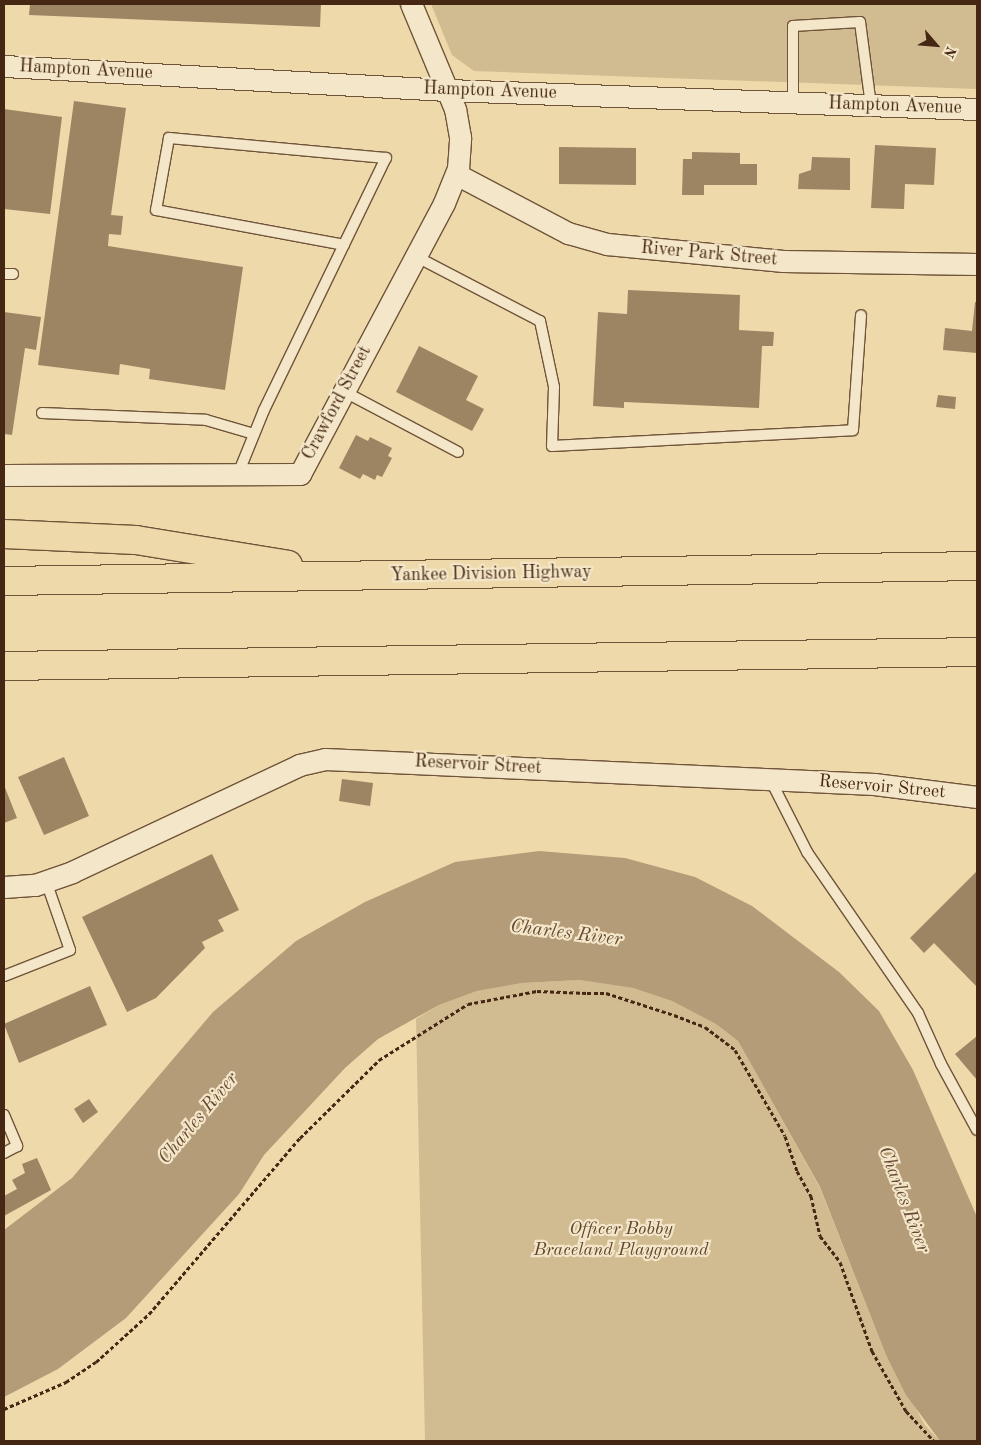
<!DOCTYPE html>
<style>
body{margin:0}
#map{position:relative;width:981px;height:1445px;overflow:hidden;background:#eed9ab;font-family:"Old Standard TT",serif}
div>[style]{position:absolute}
.green>*{inset:0;background:#d1bb91}
.water>*{inset:0;background:#b59c78}
.building>*{inset:0;background:#9d8463}
.path>*{height:3px;margin-top:-1.5px;transform-origin:0;background:repeating-linear-gradient(90deg,#462714 0 4px,transparent 0 6.5px)}
.roads{filter:drop-shadow(1px 0 #70543a) drop-shadow(-1px 0 #70543a) drop-shadow(0 1px #70543a) drop-shadow(0 -1px #70543a)}
.service>*{height:10px;margin:-5px;padding:0 5px;transform-origin:5px;border-radius:5px;background:#f4e6c8}
.minor>*{height:21px;margin:-10.5px;padding:0 10.5px;transform-origin:10.5px;border-radius:10.5px;background:#f4e6c8}
.motorway>*{height:28px;margin:-14px;padding:0 14px;transform-origin:14px;border-radius:14px;background:#eed9ab}
span{translate:-50% -50%;white-space:nowrap;text-align:center;line-height:1.15;-webkit-text-stroke:4.5px #f4e6c8;paint-order:stroke}
.street-label{font-size:18px;color:#462714}
.park-label{font-size:18px;color:#62452d;font-style:italic}
.water-label{font-size:19px;color:#674a32;font-style:italic}
.frame{position:absolute;inset:0;border:5px solid #462714;pointer-events:none}
.north{position:absolute;left:911px;top:20px;width:50px;height:50px;-webkit-text-stroke:4px #f4e6c8;paint-order:stroke;rotate:117deg;font-size:14px;font-weight:700;line-height:20px;text-align:center;color:#462714}
.north::after{content:'';display:block;margin:auto;width:18px;height:22px;background:#462714;clip-path:polygon(50% 0,100% 100%,50% 72%,0 100%)}
</style>
<div id="map">
<div class="green">
<div style="clip-path:polygon(431px 4px,977px 4px,977px 89px,474px 71px,452px 55px)"></div>
<div style="clip-path:polygon(579px 980px,633px 988px,672px 1001px,716px 1024px,738px 1041px,820px 1188px,886px 1355px,925px 1425px,940px 1441px,425px 1441px,416px 1019px,439px 1005px,477px 991px,522px 983px)"></div>
</div>
<div class="water">
<div style="clip-path:polygon(539px 851px,625px 858px,695px 877px,752px 906px,839px 972px,879px 1011px,913px 1070px,977px 1217px,977px 1441px,940px 1441px,906px 1395px,886px 1355px,820px 1187px,738px 1041px,716px 1024px,672px 1001px,633px 988px,579px 980px,522px 983px,477px 991px,439px 1005px,378px 1039px,345px 1068px,264px 1155px,239px 1194px,126px 1318px,58px 1369px,4px 1397px,4px 1230px,72px 1178px,213px 1012px,296px 941px,365px 902px,455px 862px)"></div>
</div>
<div class="building">
<div style="clip-path:polygon(30px 4px,321px 4px,320px 27px,29px 15px)"></div>
<div style="clip-path:polygon(74px 101px,126px 108px,111px 215px,123px 216px,121px 235px,109px 234px,108px 246px,243px 267px,225px 390px,149px 379px,150px 369px,120px 364px,119px 375px,38px 365px)"></div>
<div style="clip-path:polygon(4px 109px,62px 117px,50px 214px,4px 209px)"></div>
<div style="clip-path:polygon(875px 145px,936px 148px,934px 185px,905px 184px,904px 209px,871px 208px)"></div>
<div style="clip-path:polygon(559px 147px,636px 148px,636px 185px,559px 184px)"></div>
<div style="clip-path:polygon(692px 152px,740px 153px,740px 164px,757px 164px,757px 185px,704px 185px,704px 195px,682px 195px,683px 159px,692px 159px)"></div>
<div style="clip-path:polygon(812px 157px,850px 158px,850px 190px,798px 189px,799px 174px,811px 170px)"></div>
<div style="clip-path:polygon(628px 290px,740px 295px,739px 330px,774px 332px,773px 346px,762px 346px,759px 408px,624px 402px,624px 408px,593px 406px,598px 312px,627px 314px)"></div>
<div style="clip-path:polygon(975px 302px,977px 302px,977px 353px,943px 350px,945px 328px,972px 331px)"></div>
<div style="clip-path:polygon(4px 312px,41px 317px,36px 350px,25px 348px,12px 435px,4px 434px)"></div>
<div style="clip-path:polygon(419px 346px,478px 376px,466px 400px,484px 409px,472px 431px,396px 392px)"></div>
<div style="clip-path:polygon(938px 395px,956px 397px,955px 409px,936px 407px)"></div>
<div style="clip-path:polygon(356px 435px,368px 441px,370px 437px,392px 448px,388px 456px,392px 458px,382px 477px,377px 475px,375px 480px,363px 474px,360px 479px,339px 468px)"></div>
<div style="clip-path:polygon(64px 757px,89px 816px,44px 835px,18px 777px)"></div>
<div style="clip-path:polygon(342px 779px,373px 783px,370px 806px,339px 801px)"></div>
<div style="clip-path:polygon(4px 785px,17px 818px,4px 823px)"></div>
<div style="clip-path:polygon(212px 854px,239px 910px,218px 920px,224px 931px,202px 942px,205px 948px,156px 998px,127px 1012px,82px 917px)"></div>
<div style="clip-path:polygon(977px 871px,977px 987px,934px 943px,924px 953px,910px 938px)"></div>
<div style="clip-path:polygon(90px 986px,107px 1025px,19px 1063px,4px 1024px)"></div>
<div style="clip-path:polygon(977px 1036px,977px 1080px,955px 1054px)"></div>
<div style="clip-path:polygon(89px 1099px,98px 1112px,83px 1123px,74px 1109px)"></div>
<div style="clip-path:polygon(37px 1158px,51px 1190px,4px 1216px,4px 1196px,17px 1189px,12px 1180px,25px 1173px,22px 1164px)"></div>
</div>
<div class="path">
<div style="left:4px;top:1409px;width:68px;rotate:-23.5deg"></div>
<div style="left:66px;top:1382px;width:36px;rotate:-34deg"></div>
<div style="left:96px;top:1362px;width:72px;rotate:-42.2deg"></div>
<div style="left:149px;top:1314px;width:232px;rotate:-49.4deg"></div>
<div style="left:300px;top:1138px;width:111px;rotate:-44.6deg"></div>
<div style="left:379px;top:1060px;width:105px;rotate:-32.2deg"></div>
<div style="left:468px;top:1004px;width:70px;rotate:-10.7deg"></div>
<div style="left:537px;top:991px;width:50px;rotate:2.3deg"></div>
<div style="left:587px;top:993px;width:19px"></div>
<div style="left:606px;top:993px;width:71px;rotate:17.9deg"></div>
<div style="left:674px;top:1015px;width:33px;rotate:21deg"></div>
<div style="left:705px;top:1027px;width:38px;rotate:37deg"></div>
<div style="left:735px;top:1050px;width:99px;rotate:59.8deg"></div>
<div style="left:785px;top:1136px;width:37px;rotate:71deg"></div>
<div style="left:797px;top:1171px;width:29px;rotate:61deg"></div>
<div style="left:811px;top:1196px;width:41px;rotate:77.3deg"></div>
<div style="left:820px;top:1236px;width:33px;rotate:52deg"></div>
<div style="left:840px;top:1262px;width:95px;rotate:70.2deg"></div>
<div style="left:872px;top:1351px;width:69px;rotate:60.5deg"></div>
<div style="left:906px;top:1411px;width:41px;rotate:47deg"></div>
</div>
<div class="roads">
<div class="service">
<div style="left:793px;top:102px;width:76px;rotate:-90deg"></div>
<div style="left:793px;top:26px;width:67px;rotate:-3.4deg"></div>
<div style="left:860px;top:22px;width:84px;rotate:82.5deg"></div>
<div style="left:415px;top:256px;width:141px;rotate:27.5deg"></div>
<div style="left:540px;top:321px;width:67px;rotate:78deg"></div>
<div style="left:554px;top:387px;width:59px;rotate:91.9deg"></div>
<div style="left:552px;top:446px;width:301px;rotate:-3deg"></div>
<div style="left:853px;top:430px;width:115px;rotate:-86deg"></div>
<div style="left:4px;top:274px;width:9px"></div>
<div style="left:343px;top:391px;width:130px;rotate:27.9deg"></div>
<div style="left:42px;top:413px;width:164px;rotate:2.4deg"></div>
<div style="left:206px;top:420px;width:50px;rotate:16.3deg"></div>
<div style="left:238px;top:474px;width:69px;rotate:-67.9deg"></div>
<div style="left:264px;top:410px;width:280px;rotate:-64.2deg"></div>
<div style="left:386px;top:158px;width:218px;rotate:-174.7deg"></div>
<div style="left:169px;top:138px;width:73px;rotate:100.2deg"></div>
<div style="left:156px;top:210px;width:191px;rotate:10.5deg"></div>
<div style="left:770px;top:779px;width:82px;rotate:63.1deg"></div>
<div style="left:807px;top:852px;width:196px;rotate:55.4deg"></div>
<div style="left:918px;top:1013px;width:56px;rotate:65.7deg"></div>
<div style="left:941px;top:1064px;width:75px;rotate:61.4deg"></div>
<div style="left:4px;top:976px;width:71px;rotate:-21.5deg"></div>
<div style="left:70px;top:950px;width:73px;rotate:-109.2deg"></div>
<div style="left:4px;top:1115px;width:34px;rotate:67deg"></div>
<div style="left:17px;top:1146px;width:15px;rotate:152deg"></div>
</div>
<div class="minor">
<div style="left:4px;top:66px;width:444px;rotate:3.1deg"></div>
<div style="left:447px;top:90px;width:530px;rotate:2.05deg"></div>
<div style="left:456px;top:174px;width:127px;rotate:27.8deg"></div>
<div style="left:568px;top:233px;width:41px;rotate:15.8deg"></div>
<div style="left:607px;top:244px;width:177px;rotate:5.5deg"></div>
<div style="left:783px;top:261px;width:194px;rotate:0.9deg"></div>
<div style="left:4px;top:475px;width:296px;rotate:-0.2deg"></div>
<div style="left:300px;top:474px;width:307px;rotate:-62deg"></div>
<div style="left:444px;top:203px;width:37px;rotate:-68deg"></div>
<div style="left:458px;top:169px;width:32px;rotate:-86deg"></div>
<div style="left:460px;top:137px;width:28px;rotate:-100deg"></div>
<div style="left:455px;top:109px;width:114px;rotate:-112.7deg"></div>
<div style="left:4px;top:887px;width:31px;rotate:-4deg"></div>
<div style="left:35px;top:885px;width:39px;rotate:-19deg"></div>
<div style="left:72px;top:872px;width:251px;rotate:-25.2deg"></div>
<div style="left:299px;top:765px;width:27px;rotate:-13deg"></div>
<div style="left:325px;top:759px;width:550px;rotate:2.61deg"></div>
<div style="left:874px;top:784px;width:104px;rotate:7.2deg"></div>
</div>
<div class="motorway">
<div style="left:4px;top:534px;width:132px;rotate:2.6deg"></div>
<div style="left:136px;top:540px;width:154px;rotate:9.3deg"></div>
<div style="left:4px;top:581px;width:973px;rotate:-0.88deg"></div>
<div style="left:4px;top:666px;width:973px;rotate:-0.82deg"></div>
</div>
</div>
<div class="street-label">
<span style="left:86px;top:70px;rotate:3deg">Hampton Avenue</span>
<span style="left:490px;top:91px;rotate:2deg">Hampton Avenue</span>
<span style="left:895px;top:106px;rotate:2deg">Hampton Avenue</span>
<span style="left:709px;top:254px;rotate:5deg">River Park Street</span>
<span style="left:337px;top:403px;rotate:-62deg">Crawford Street</span>
<span style="left:491px;top:574px;rotate:-1deg">Yankee Division Highway</span>
<span style="left:478px;top:765px;rotate:3deg">Reservoir Street</span>
<span style="left:882px;top:787px;rotate:5deg">Reservoir Street</span>
</div>
<div class="park-label">
<span style="left:621px;top:1240px">Officer Bobby<br>Braceland Playground</span>
</div>
<div class="water-label">
<span style="left:566px;top:934px;rotate:7deg">Charles River</span>
<span style="left:199px;top:1119px;rotate:-50deg">Charles River</span>
<span style="left:903px;top:1200px;rotate:69deg">Charles River</span>
</div>
<div class="frame"></div>
<div class="north">N</div>
</div>
